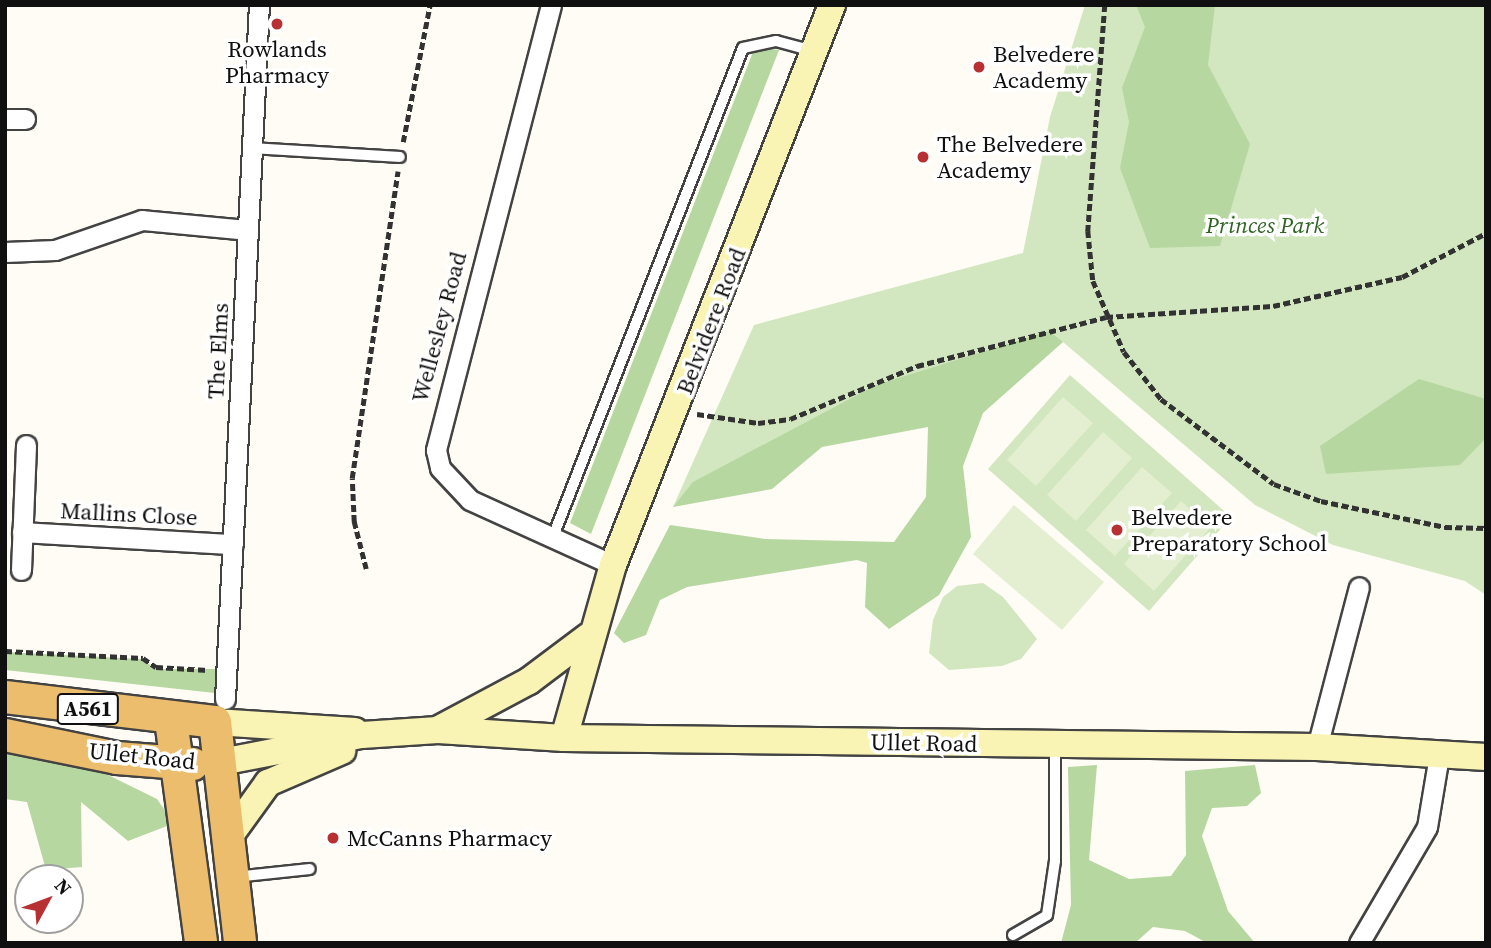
<!DOCTYPE html>
<style>
body{margin:0}
#map{position:relative;width:1491px;height:948px;overflow:hidden;background:#fefcf4;font-family:"Source Serif 4",serif}
div>[style]{position:absolute}
.green>*{inset:0;background:#d2e7bf}
.forest>*{inset:0;background:#b6d79f}
.pitch>*{inset:0;background:#e3efd0}
.path>*{height:4.5px;margin-top:-2.25px;transform-origin:0;background:repeating-linear-gradient(90deg,#323232 0 7px,transparent 0 10.5px)}
.roads{filter:drop-shadow(2px 0 #434343) drop-shadow(-2px 0 #434343) drop-shadow(0 2px #434343) drop-shadow(0 -2px #434343)}
.service>*{height:10px;margin:-5px;padding:0 5px;transform-origin:5px;border-radius:5px;background:#fff}
.minor>*{height:19px;margin:-9.5px;padding:0 9.5px;transform-origin:9.5px;border-radius:9.5px;background:#fff}
.secondary>*{height:26px;margin:-13px;padding:0 13px;transform-origin:13px;border-radius:13px;background:#f9f4b4}
.trunk>*{height:32px;margin:-16px;padding:0 16px;transform-origin:16px;border-radius:16px;background:#ecbd6c}
.dots>*{width:19px;height:19px;translate:-50% -50%;box-sizing:border-box;border:4px solid #fff;border-radius:50%}
span{translate:-50% -50%;white-space:nowrap;text-align:center;line-height:1.15;-webkit-text-stroke:7px #fff;paint-order:stroke}
.shield-label span{padding:2px 5px;background:#fff;border:2px solid;border-radius:5px;-webkit-text-stroke-width:0}
.shield-label{font-size:21px;color:#101010;font-weight:700}
.poi-label{font-size:23px;color:#101010}
.left{translate:0 -50%;text-align:left}
.park-label{font-size:23px;color:#2f6424;font-style:italic}
.street-label{font-size:23px;color:#101010}
.frame{position:absolute;inset:0;border:7px solid #101010;pointer-events:none}
.north{position:absolute;left:14px;top:864px;width:70px;height:70px;box-sizing:border-box;background:#fff;border:2px solid #9f9f9f;border-radius:50%;rotate:49deg;font-size:19px;font-weight:700;line-height:28px;text-align:center;color:#101010}
.north::after{content:'';display:block;margin:auto;width:24px;height:32px;background:#b73133;clip-path:polygon(50% 0,100% 100%,50% 72%,0 100%)}
</style>
<div id="map">
<div class="green">
<div style="clip-path:polygon(1085px 5px,1486px 5px,1486px 595px,1465px 581px,1333px 545px,1255px 505px,1063px 342px,920px 386px,673px 507px,754px 325px,1023px 253px,1050px 117px)"></div>
<div style="clip-path:polygon(1070px 375px,1231px 517px,1149px 611px,988px 469px)"></div>
<div style="clip-path:polygon(983px 583px,1003px 597px,1037px 639px,1021px 659px,1002px 666px,949px 670px,929px 653px,933px 620px,943px 597px,957px 586px)"></div>
</div>
<div class="forest">
<div style="clip-path:polygon(1136px 5px,1215px 5px,1208px 65px,1250px 144px,1220px 246px,1150px 248px,1120px 168px,1129px 122px,1122px 88px,1145px 27px)"></div>
<div style="clip-path:polygon(765px 48px,779px 50px,591px 534px,570px 523px,753px 52px)"></div>
<div style="clip-path:polygon(1049px 331px,1063px 342px,983px 413px,963px 466px,971px 537px,939px 595px,889px 629px,865px 607px,867px 563px,857px 560px,687px 587px,660px 600px,646px 635px,624px 643px,614px 633px,670px 525px,765px 539px,894px 542px,926px 497px,928px 427px,822px 447px,772px 489px,673px 507px,693px 482px,876px 385px)"></div>
<div style="clip-path:polygon(1419px 379px,1486px 399px,1486px 438px,1460px 465px,1326px 474px,1320px 446px)"></div>
<div style="clip-path:polygon(5px 652px,142px 659px,156px 669px,216px 669px,215px 693px,5px 670px)"></div>
<div style="clip-path:polygon(5px 750px,100px 771px,157px 799px,168px 815px,167px 826px,128px 841px,81px 802px,82px 867px,46px 870px,27px 802px,5px 799px)"></div>
<div style="clip-path:polygon(1097px 765px,1089px 860px,1129px 879px,1171px 876px,1186px 855px,1185px 771px,1255px 765px,1261px 793px,1247px 806px,1212px 808px,1202px 836px,1228px 911px,1255px 943px,1207px 943px,1185px 931px,1153px 927px,1135px 943px,1061px 943px,1071px 905px,1068px 767px)"></div>
</div>
<div class="pitch">
<div style="clip-path:polygon(1063px 397px,1093px 423px,1036px 486px,1007px 460px)"></div>
<div style="clip-path:polygon(1103px 432px,1132px 458px,1076px 521px,1047px 495px)"></div>
<div style="clip-path:polygon(1142px 467px,1172px 493px,1115px 556px,1086px 530px)"></div>
<div style="clip-path:polygon(1181px 501px,1210px 528px,1154px 591px,1124px 564px)"></div>
<div style="clip-path:polygon(1014px 505px,1104px 582px,1062px 630px,973px 554px)"></div>
</div>
<div class="path">
<div style="left:1105px;top:5px;width:227px;rotate:94.3deg"></div>
<div style="left:1088px;top:231px;width:50px;rotate:84.3deg"></div>
<div style="left:1093px;top:281px;width:77px;rotate:66.4deg"></div>
<div style="left:1124px;top:352px;width:60px;rotate:51.8deg"></div>
<div style="left:1161px;top:399px;width:141px;rotate:37deg"></div>
<div style="left:1274px;top:484px;width:50px;rotate:19.9deg"></div>
<div style="left:1321px;top:501px;width:127px;rotate:11.8deg"></div>
<div style="left:1445px;top:527px;width:41px;rotate:1.4deg"></div>
<div style="left:403px;top:142px;width:140px;rotate:-78.9deg"></div>
<div style="left:697px;top:414px;width:62px;rotate:8.4deg"></div>
<div style="left:758px;top:423px;width:32px;rotate:-7deg"></div>
<div style="left:790px;top:419px;width:138px;rotate:-22.7deg"></div>
<div style="left:917px;top:366px;width:195px;rotate:-14.5deg"></div>
<div style="left:1106px;top:317px;width:167px;rotate:-3.8deg"></div>
<div style="left:1273px;top:306px;width:132px;rotate:-12.7deg"></div>
<div style="left:1402px;top:277px;width:95px;rotate:-27.6deg"></div>
<div style="left:366px;top:569px;width:49px;rotate:-104.3deg"></div>
<div style="left:354px;top:522px;width:44px;rotate:-92.6deg"></div>
<div style="left:352px;top:478px;width:310px;rotate:-81.5deg"></div>
<div style="left:5px;top:651px;width:138px;rotate:2.9deg"></div>
<div style="left:143px;top:658px;width:16px;rotate:35deg"></div>
<div style="left:156px;top:667px;width:52px;rotate:3.3deg"></div>
</div>
<div class="roads">
<div class="service">
<div style="left:252px;top:148px;width:148px;rotate:3.5deg"></div>
<div style="left:554px;top:534px;width:521px;rotate:-68.75deg"></div>
<div style="left:743px;top:48px;width:34px;rotate:-12deg"></div>
<div style="left:776px;top:41px;width:38px;rotate:15deg"></div>
<div style="left:235px;top:877px;width:75px;rotate:-6.1deg"></div>
<div style="left:1013px;top:935px;width:39px;rotate:-30deg"></div>
<div style="left:1047px;top:915px;width:55px;rotate:-81.6deg"></div>
<div style="left:1055px;top:861px;width:116px;rotate:-90deg"></div>
</div>
<div class="minor">
<div style="left:551px;top:5px;width:460px;rotate:104.5deg"></div>
<div style="left:436px;top:450px;width:18px;rotate:77deg"></div>
<div style="left:440px;top:468px;width:44px;rotate:46.8deg"></div>
<div style="left:470px;top:500px;width:157px;rotate:24.4deg"></div>
<div style="left:5px;top:119px;width:20px"></div>
<div style="left:5px;top:252px;width:50px;rotate:-2.3deg"></div>
<div style="left:55px;top:250px;width:92px;rotate:-19deg"></div>
<div style="left:142px;top:220px;width:106px;rotate:5.4deg"></div>
<div style="left:22px;top:532px;width:211px;rotate:3.3deg"></div>
<div style="left:21px;top:570px;width:125px;rotate:-87.7deg"></div>
<div style="left:225px;top:699px;width:695px;rotate:-87.2deg"></div>
<div style="left:1317px;top:747px;width:165px;rotate:-75.3deg"></div>
<div style="left:1359px;top:943px;width:134px;rotate:-59.6deg"></div>
<div style="left:1427px;top:827px;width:73px;rotate:-80.5deg"></div>
</div>
<div class="secondary">
<div style="left:215px;top:722px;width:140px;rotate:3.7deg"></div>
<div style="left:439px;top:729px;width:102px;rotate:-28.1deg"></div>
<div style="left:529px;top:681px;width:75px;rotate:-36.9deg"></div>
<div style="left:564px;top:738px;width:180px;rotate:-74.2deg"></div>
<div style="left:613px;top:565px;width:601px;rotate:-68.64deg"></div>
<div style="left:216px;top:763px;width:149px;rotate:-10.9deg"></div>
<div style="left:362px;top:735px;width:76px;rotate:-3.8deg"></div>
<div style="left:438px;top:730px;width:126px;rotate:3.6deg"></div>
<div style="left:564px;top:738px;width:753px;rotate:0.68deg"></div>
<div style="left:1317px;top:747px;width:169px;rotate:3.4deg"></div>
<div style="left:229px;top:837px;width:67px;rotate:-54.2deg"></div>
<div style="left:268px;top:783px;width:81px;rotate:-23.4deg"></div>
</div>
<div class="trunk">
<div style="left:5px;top:697px;width:211px;rotate:6.8deg"></div>
<div style="left:215px;top:722px;width:222px;rotate:83.5deg"></div>
<div style="left:171px;top:720px;width:225px;rotate:82.3deg"></div>
<div style="left:5px;top:735px;width:114px;rotate:11.6deg"></div>
<div style="left:117px;top:758px;width:76px;rotate:4.5deg"></div>
</div>
</div>
<div class="dots">
<div style="left:277px;top:24px;background:#b73133"></div>
<div style="left:979px;top:67px;background:#b73133"></div>
<div style="left:923px;top:157px;background:#b73133"></div>
<div style="left:1117px;top:530px;background:#b73133"></div>
<div style="left:333px;top:838px;background:#b73133"></div>
</div>
<div class="shield-label">
<span style="left:88px;top:709px">A561</span>
</div>
<div class="poi-label">
<span style="left:277px;top:62px">Rowlands<br>Pharmacy</span>
<span class="left" style="left:993px;top:67px">Belvedere<br>Academy</span>
<span class="left" style="left:937px;top:157px">The Belvedere<br>Academy</span>
<span class="left" style="left:1131px;top:530px">Belvedere<br>Preparatory School</span>
<span class="left" style="left:347px;top:838px">McCanns Pharmacy</span>
</div>
<div class="park-label">
<span style="left:1265px;top:225px">Princes Park</span>
</div>
<div class="street-label">
<span style="left:711px;top:321px;rotate:-69deg">Belvidere Road</span>
<span style="left:439px;top:327px;rotate:-75deg">Wellesley Road</span>
<span style="left:218px;top:351px;rotate:-87deg">The Elms</span>
<span style="left:129px;top:514px;rotate:3deg">Mallins Close</span>
<span style="left:924px;top:743px;rotate:1deg">Ullet Road</span>
<span style="left:142px;top:756px;rotate:6deg">Ullet Road</span>
</div>
<div class="frame"></div>
<div class="north">N</div>
</div>
